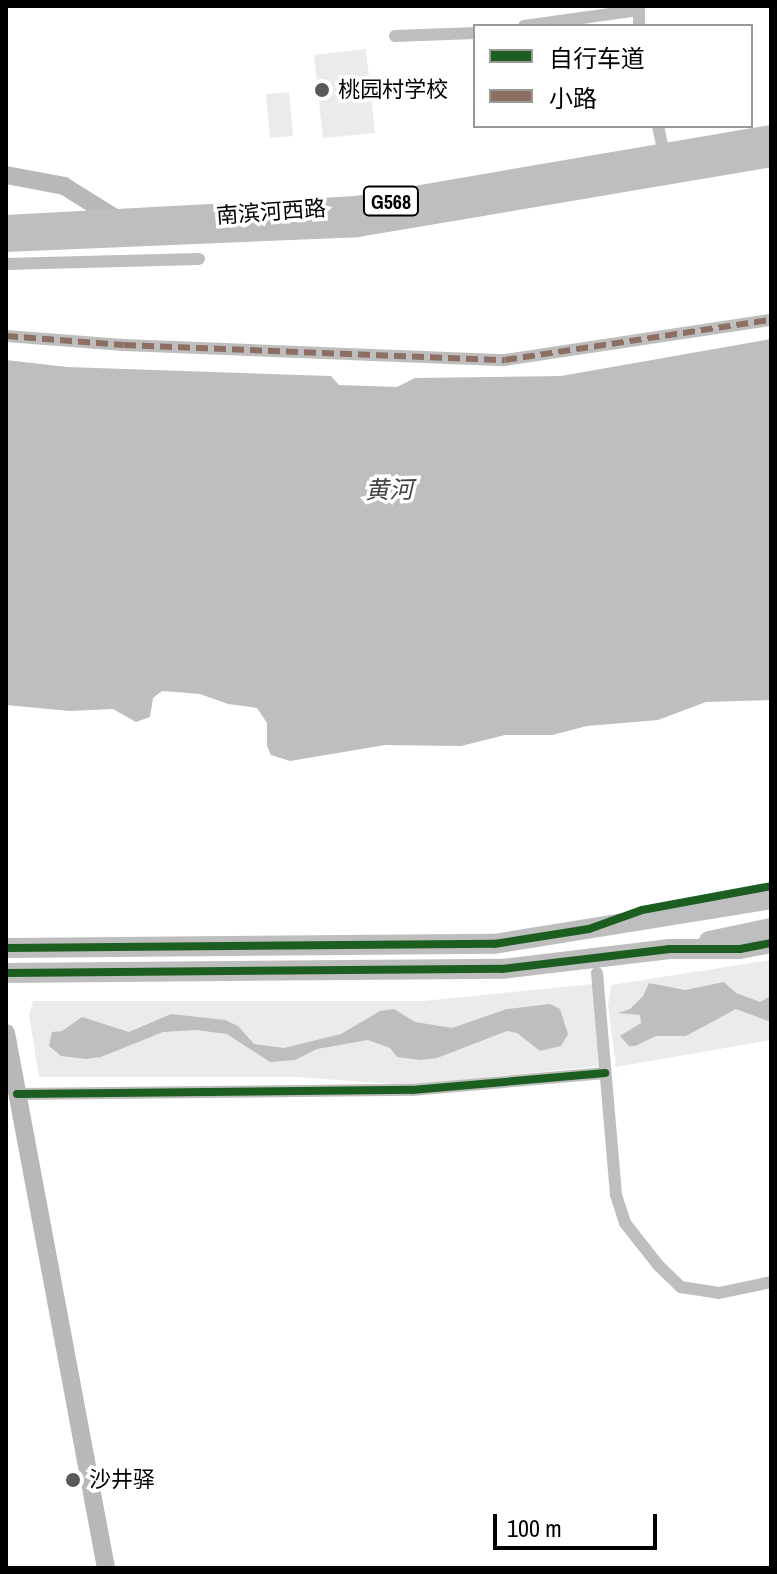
<!DOCTYPE html>
<meta charset="utf-8">
<style>
body{margin:0}
#map{position:relative;width:777px;height:1574px;overflow:hidden;background:#fff;font-family:"Archivo Narrow","Noto Sans SC",sans-serif}
div>[style]{position:absolute}
.green>*{inset:0;background:#ebebeb}
.water>*{inset:0;background:#bebebe}
.street>*{height:12px;margin:-6px;padding:0 6px;transform-origin:6px;border-radius:6px;background:#bebebe}
.secondary>*{height:18px;margin:-9px;padding:0 9px;transform-origin:9px;border-radius:9px;background:#b8b8b8}
.primary>*{height:20px;margin:-10px;padding:0 10px;transform-origin:10px;border-radius:10px;background:#bebebe}
.highway>*{height:22px;margin:-11px;padding:0 11px;transform-origin:11px;border-radius:11px;background:#bebebe}
.quiet>*{height:6px;margin-top:-3px;transform-origin:0;background:repeating-linear-gradient(90deg,#8d6e63 0 12px,transparent 0 18px)}
.cycleway>*{height:8px;margin:-4px;padding:0 4px;transform-origin:4px;border-radius:4px;background:#1b5e20}
.dots>*{width:22px;height:22px;translate:-50% -50%;box-sizing:border-box;border:4px solid #fff;border-radius:50%}
span{translate:-50% -50%;white-space:nowrap;text-align:center;line-height:1.15;-webkit-text-stroke:7px #fff;paint-order:stroke}
.shield-label span{padding:2px 6px;background:#fff;border:2px solid;border-radius:6px;-webkit-text-stroke-width:0}
.shield-label{font-size:20px;color:#000;font-weight:700}
.poi-label{font-size:22px;color:#000}
.left{translate:0 -50%;text-align:left}
.street-label{font-size:22px;color:#000}
.water-label{font-size:24px;color:#434343;font-style:italic}
.frame{position:absolute;inset:0;border:8px solid #000;pointer-events:none}
.legend{position:absolute;left:473px;top:24px;width:280px;height:104px;box-sizing:border-box;background:#fff;border:2px solid #999;margin:0;padding:10px 14px;list-style:none;font-size:24px;color:#000}
.legend li{display:flex;align-items:center;gap:16px;height:40px}
.legend b{width:40px;border:2px solid #999}
.scale{position:absolute;left:493px;top:1514px;width:164px;height:36px;box-sizing:border-box;border:4px solid #000;border-top:0;padding-left:10px;font-size:24px;line-height:28px;white-space:nowrap;color:#000;-webkit-text-stroke:6px #fff;paint-order:stroke}
</style>
<div id="map">
<div class="green">
<div style="clip-path:polygon(366px 49px,375px 133px,323px 138px,314px 55px)"></div>
<div style="clip-path:polygon(289px 92px,293px 136px,270px 138px,266px 94px)"></div>
<div style="clip-path:polygon(771px 960px,771px 1040px,616px 1067px,608px 1006px,611px 985px)"></div>
<div style="clip-path:polygon(593px 984px,601px 1066px,408px 1085px,297px 1077px,39px 1077px,29px 1015px,33px 1001px,424px 1001px)"></div>
</div>
<div class="water">
<div style="clip-path:polygon(771px 339px,771px 700px,706px 702px,658px 720px,587px 726px,552px 735px,505px 735px,461px 746px,385px 745px,290px 761px,271px 755px,267px 746px,267px 723px,257px 708px,228px 704px,200px 694px,162px 691px,153px 698px,150px 717px,136px 722px,113px 709px,70px 711px,6px 705px,6px 360px,67px 367px,331px 376px,339px 385px,397px 387px,415px 378px,561px 376px)"></div>
<div style="clip-path:polygon(724px 982px,736px 993px,760px 1002px,771px 996px,771px 1022px,736px 1009px,686px 1036px,656px 1036px,635px 1046px,629px 1046px,620px 1036px,641px 1023px,640px 1015px,618px 1013px,630px 1009px,643px 996px,649px 983px,685px 990px)"></div>
<div style="clip-path:polygon(550px 1004px,560px 1009px,568px 1034px,561px 1046px,540px 1051px,517px 1033px,507px 1031px,437px 1058px,420px 1060px,397px 1057px,390px 1048px,368px 1040px,317px 1049px,295px 1060px,270px 1062px,227px 1034px,196px 1030px,163px 1032px,101px 1057px,86px 1059px,61px 1056px,49px 1046px,52px 1032px,62px 1031px,82px 1017px,129px 1032px,171px 1014px,225px 1020px,238px 1026px,254px 1044px,284px 1048px,341px 1034px,380px 1011px,394px 1009px,415px 1022px,452px 1028px,507px 1009px)"></div>
</div>
<div class="street">
<div style="left:524px;top:26px;width:116px;rotate:-7.9deg"></div>
<div style="left:639px;top:10px;width:16px;rotate:90deg"></div>
<div style="left:395px;top:36px;width:80px;rotate:-2.1deg"></div>
<div style="left:658px;top:126px;width:30px;rotate:78deg"></div>
<div style="left:6px;top:264px;width:193px;rotate:-1.5deg"></div>
<div style="left:6px;top:336px;width:118px;rotate:4.4deg"></div>
<div style="left:124px;top:345px;width:381px;rotate:2.3deg"></div>
<div style="left:505px;top:360px;width:269px;rotate:-8.6deg"></div>
<div style="left:597px;top:973px;width:223px;rotate:85.1deg"></div>
<div style="left:616px;top:1195px;width:29px;rotate:72deg"></div>
<div style="left:625px;top:1223px;width:53px;rotate:51.8deg"></div>
<div style="left:658px;top:1265px;width:32px;rotate:44deg"></div>
<div style="left:681px;top:1287px;width:38px;rotate:9deg"></div>
<div style="left:719px;top:1293px;width:53px;rotate:-11.9deg"></div>
<div style="left:17px;top:1094px;width:395px;rotate:-0.6deg"></div>
<div style="left:412px;top:1090px;width:194px;rotate:-5deg"></div>
</div>
<div class="secondary">
<div style="left:6px;top:175px;width:59px;rotate:10.7deg"></div>
<div style="left:64px;top:186px;width:70px;rotate:32.1deg"></div>
<div style="left:6px;top:1033px;width:544px;rotate:79.41deg"></div>
</div>
<div class="primary">
<div style="left:709px;top:941px;width:63px;rotate:-11.8deg"></div>
<div style="left:6px;top:948px;width:488px;rotate:-0.5deg"></div>
<div style="left:494px;top:944px;width:281px;rotate:-9.2deg"></div>
<div style="left:6px;top:973px;width:496px;rotate:-0.5deg"></div>
<div style="left:502px;top:969px;width:169px;rotate:-6.8deg"></div>
<div style="left:670px;top:949px;width:70px"></div>
<div style="left:740px;top:949px;width:32px;rotate:-11deg"></div>
</div>
<div class="highway">
<div style="left:6px;top:226px;width:351px;rotate:-3.1deg"></div>
<div style="left:356px;top:207px;width:421px;rotate:-9.7deg"></div>
<div style="left:6px;top:241px;width:352px;rotate:-2.4deg"></div>
<div style="left:358px;top:226px;width:419px;rotate:-9.6deg"></div>
</div>
<div class="quiet">
<div style="left:6px;top:336px;width:118px;rotate:4.4deg"></div>
<div style="left:124px;top:345px;width:381px;rotate:2.3deg"></div>
<div style="left:505px;top:360px;width:269px;rotate:-8.6deg"></div>
</div>
<div class="cycleway">
<div style="left:6px;top:948px;width:488px;rotate:-0.5deg"></div>
<div style="left:494px;top:944px;width:96px;rotate:-9deg"></div>
<div style="left:589px;top:929px;width:56px;rotate:-19.7deg"></div>
<div style="left:642px;top:910px;width:131px;rotate:-10.5deg"></div>
<div style="left:6px;top:973px;width:496px;rotate:-0.5deg"></div>
<div style="left:502px;top:969px;width:169px;rotate:-6.8deg"></div>
<div style="left:670px;top:949px;width:70px"></div>
<div style="left:740px;top:949px;width:32px;rotate:-11deg"></div>
<div style="left:17px;top:1094px;width:395px;rotate:-0.6deg"></div>
<div style="left:412px;top:1090px;width:194px;rotate:-5deg"></div>
</div>
<div class="dots">
<div style="left:322px;top:90px;background:#595959"></div>
<div style="left:73px;top:1480px;background:#595959"></div>
</div>
<div class="shield-label">
<span style="left:391px;top:201px">G568</span>
</div>
<div class="poi-label">
<span class="left" style="left:338px;top:90px">桃园村学校</span>
<span class="left" style="left:89px;top:1480px">沙井驿</span>
</div>
<div class="street-label">
<span style="left:271px;top:212px;rotate:-4deg">南滨河西路</span>
</div>
<div class="water-label">
<span style="left:389px;top:490px;rotate:-1deg">黄河</span>
</div>
<div class="frame"></div>
<ul class="legend">
<li><b style="height:10px;background:#1b5e20"></b>自行车道</li>
<li><b style="height:10px;background:#8d6e63"></b>小路</li>
</ul>
<div class="scale">100 m</div>
</div>
